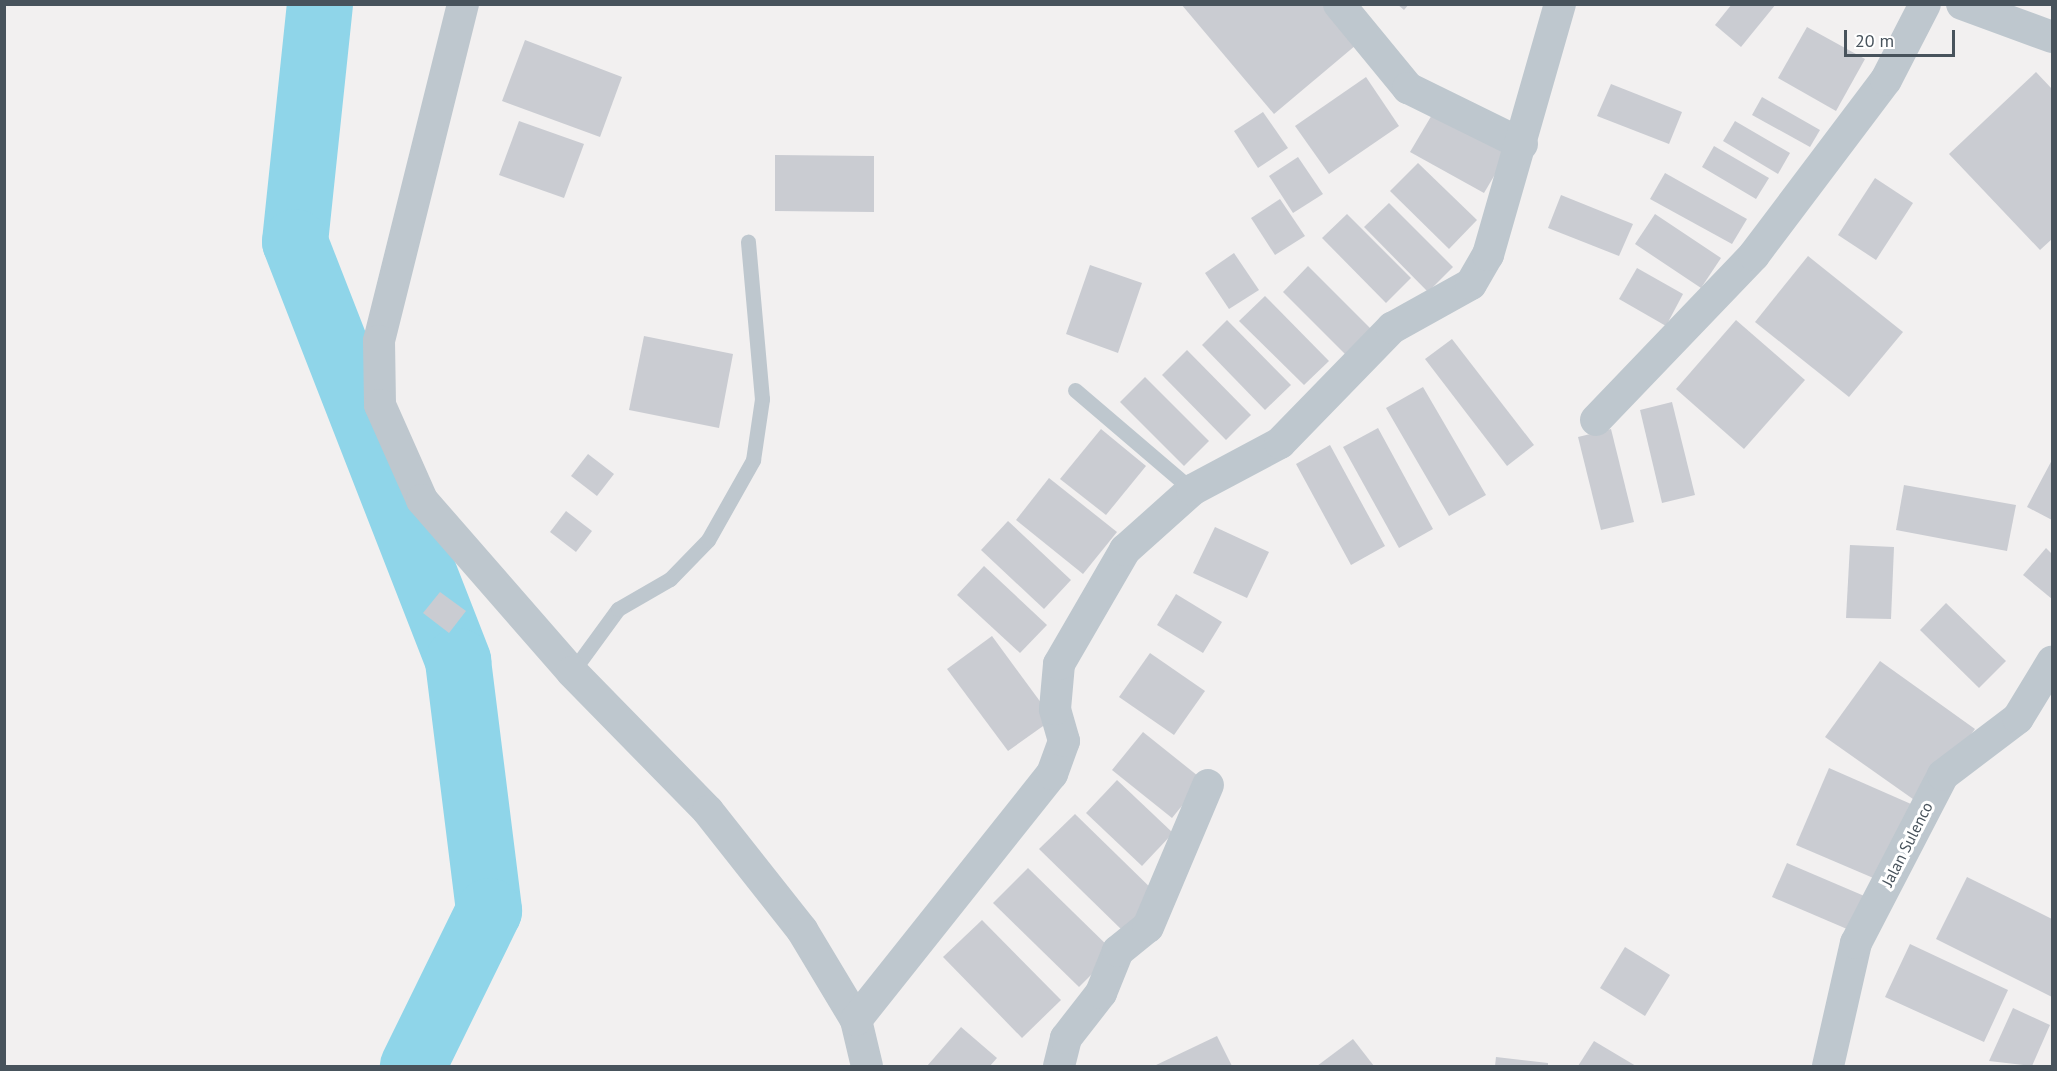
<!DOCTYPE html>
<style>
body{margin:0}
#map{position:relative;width:2057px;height:1071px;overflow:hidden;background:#f2f0f0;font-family:"PT Sans",sans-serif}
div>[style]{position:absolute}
.river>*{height:66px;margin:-33px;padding:0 33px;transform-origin:33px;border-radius:33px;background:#8fd5e9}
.building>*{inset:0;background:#caccd2}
.lane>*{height:15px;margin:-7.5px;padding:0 7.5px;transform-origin:7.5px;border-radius:7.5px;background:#bec7ce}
.street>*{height:32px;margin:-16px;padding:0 16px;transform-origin:16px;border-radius:16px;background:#bec7ce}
span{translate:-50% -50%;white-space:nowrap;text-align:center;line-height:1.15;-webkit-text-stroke:6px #fff;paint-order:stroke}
.street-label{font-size:16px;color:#48535c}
.frame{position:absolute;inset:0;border:6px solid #48535c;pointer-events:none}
.scale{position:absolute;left:1844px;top:30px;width:111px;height:27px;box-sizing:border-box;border:3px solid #48535c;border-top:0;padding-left:8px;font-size:18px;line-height:21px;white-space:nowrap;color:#48535c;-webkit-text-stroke:4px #fff;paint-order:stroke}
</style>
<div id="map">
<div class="river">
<div style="left:320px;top:4px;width:239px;rotate:96deg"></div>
<div style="left:295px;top:242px;width:450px;rotate:68.7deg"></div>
<div style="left:458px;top:661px;width:252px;rotate:82.9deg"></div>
<div style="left:489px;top:911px;width:173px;rotate:116.1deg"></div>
</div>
<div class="building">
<div style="clip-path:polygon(1181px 4px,1322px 4px,1356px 45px,1274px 114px)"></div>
<div style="clip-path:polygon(1397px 4px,1409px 4px,1404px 10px)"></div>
<div style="clip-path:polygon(1732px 4px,1776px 4px,1741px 47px,1715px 25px)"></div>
<div style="clip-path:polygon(1807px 27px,1865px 59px,1836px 111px,1778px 78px)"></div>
<div style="clip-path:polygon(525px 40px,622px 77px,600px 137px,502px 101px)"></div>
<div style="clip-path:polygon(2036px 72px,2052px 89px,2052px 239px,2040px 250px,1949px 154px)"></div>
<div style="clip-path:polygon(1366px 77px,1399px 126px,1329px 174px,1295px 126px)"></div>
<div style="clip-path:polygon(1611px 84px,1682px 112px,1669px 144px,1597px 116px)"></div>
<div style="clip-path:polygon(1762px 97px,1820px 130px,1810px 147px,1752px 115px)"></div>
<div style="clip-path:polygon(1436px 108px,1510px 149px,1484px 193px,1410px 152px)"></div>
<div style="clip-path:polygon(1263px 112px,1288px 148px,1258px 168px,1234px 131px)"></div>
<div style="clip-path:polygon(519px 121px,584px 144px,564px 198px,499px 175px)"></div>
<div style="clip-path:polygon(1735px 121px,1790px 153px,1778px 174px,1723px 141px)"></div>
<div style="clip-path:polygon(1714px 146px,1769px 178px,1756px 199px,1702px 167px)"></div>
<div style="clip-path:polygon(775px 155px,874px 156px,874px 212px,775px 211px)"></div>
<div style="clip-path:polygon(1298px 157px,1323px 194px,1293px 213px,1269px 176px)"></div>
<div style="clip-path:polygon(1418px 163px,1477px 220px,1449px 249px,1390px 191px)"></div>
<div style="clip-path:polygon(1665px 173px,1747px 219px,1732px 244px,1650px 199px)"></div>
<div style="clip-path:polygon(1875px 178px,1913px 203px,1876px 260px,1838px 235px)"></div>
<div style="clip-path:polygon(1561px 195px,1633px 224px,1619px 256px,1548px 228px)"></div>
<div style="clip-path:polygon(1280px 199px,1305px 236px,1275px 255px,1251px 218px)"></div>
<div style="clip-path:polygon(1389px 203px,1453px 267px,1428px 292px,1364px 227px)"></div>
<div style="clip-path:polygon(1347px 214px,1411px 278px,1386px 303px,1322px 238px)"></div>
<div style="clip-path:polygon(1655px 214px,1721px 258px,1701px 288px,1635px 244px)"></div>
<div style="clip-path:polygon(1234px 253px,1259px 290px,1229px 309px,1205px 273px)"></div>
<div style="clip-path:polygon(1808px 256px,1903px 332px,1849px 397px,1755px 322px)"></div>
<div style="clip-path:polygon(1090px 265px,1142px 283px,1118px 353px,1066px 334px)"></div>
<div style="clip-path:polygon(1308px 266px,1373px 331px,1347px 356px,1283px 292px)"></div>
<div style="clip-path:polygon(1637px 268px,1683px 294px,1666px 326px,1619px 299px)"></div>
<div style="clip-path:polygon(1265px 296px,1329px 361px,1304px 385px,1239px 321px)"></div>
<div style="clip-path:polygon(1227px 320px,1291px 385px,1265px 410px,1202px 345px)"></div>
<div style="clip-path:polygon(1736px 320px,1805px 380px,1744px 449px,1676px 389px)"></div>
<div style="clip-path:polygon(644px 336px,733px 354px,719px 428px,629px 410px)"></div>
<div style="clip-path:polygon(1452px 339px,1534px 445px,1507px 466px,1425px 359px)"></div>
<div style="clip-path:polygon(1187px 350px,1251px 415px,1226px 440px,1162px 375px)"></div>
<div style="clip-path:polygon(1145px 377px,1209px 441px,1184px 466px,1120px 402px)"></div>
<div style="clip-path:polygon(1423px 387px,1486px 495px,1449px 516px,1386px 408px)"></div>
<div style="clip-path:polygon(1672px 402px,1695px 495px,1662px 503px,1640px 410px)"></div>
<div style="clip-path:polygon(1378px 428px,1433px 529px,1399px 548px,1343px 447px)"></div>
<div style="clip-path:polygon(1101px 429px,1146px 466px,1106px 515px,1060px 479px)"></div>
<div style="clip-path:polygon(1611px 429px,1634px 522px,1601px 530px,1578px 437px)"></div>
<div style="clip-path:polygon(1330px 445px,1385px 546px,1351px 565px,1296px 464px)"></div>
<div style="clip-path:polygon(588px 454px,614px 474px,597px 496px,571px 476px)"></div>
<div style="clip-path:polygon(2052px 460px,2052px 520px,2027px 507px)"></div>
<div style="clip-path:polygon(1049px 478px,1117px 532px,1083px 574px,1016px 520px)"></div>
<div style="clip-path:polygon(1904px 485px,2016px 505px,2007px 551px,1896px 530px)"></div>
<div style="clip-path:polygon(566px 511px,592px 531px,576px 552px,550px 532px)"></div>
<div style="clip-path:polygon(1008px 521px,1071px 580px,1044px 609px,981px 550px)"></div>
<div style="clip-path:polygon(1215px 527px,1269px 552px,1247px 598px,1193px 573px)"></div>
<div style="clip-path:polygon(1850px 545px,1894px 547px,1891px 619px,1846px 618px)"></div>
<div style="clip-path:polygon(2046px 548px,2052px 554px,2052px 599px,2023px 575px)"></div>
<div style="clip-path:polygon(984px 566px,1047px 625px,1020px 653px,957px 595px)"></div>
<div style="clip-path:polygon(440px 592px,466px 611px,449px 633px,423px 613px)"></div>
<div style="clip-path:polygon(1176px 594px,1222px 622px,1203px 653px,1157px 625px)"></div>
<div style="clip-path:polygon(1946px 603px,2006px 661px,1979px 688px,1920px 630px)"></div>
<div style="clip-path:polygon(992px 636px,1053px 719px,1008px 751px,947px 669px)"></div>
<div style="clip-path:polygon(1150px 653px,1205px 691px,1174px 735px,1119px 697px)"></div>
<div style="clip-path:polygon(1880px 661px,1975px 729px,1920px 804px,1825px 737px)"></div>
<div style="clip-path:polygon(1143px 732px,1203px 780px,1172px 818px,1112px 770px)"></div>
<div style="clip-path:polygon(1829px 768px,1911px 804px,1878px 880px,1796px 845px)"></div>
<div style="clip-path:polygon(1117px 780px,1173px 833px,1142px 866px,1086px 813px)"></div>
<div style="clip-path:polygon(1075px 814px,1160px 897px,1125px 933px,1039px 849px)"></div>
<div style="clip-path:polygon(1787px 863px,1869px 898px,1854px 932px,1772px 897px)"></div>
<div style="clip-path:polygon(1028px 868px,1114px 952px,1079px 987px,993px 903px)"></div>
<div style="clip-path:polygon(1967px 877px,2052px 919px,2052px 997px,1936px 939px)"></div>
<div style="clip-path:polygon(982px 920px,1061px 1000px,1022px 1038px,943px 957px)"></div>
<div style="clip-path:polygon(1910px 944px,2008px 990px,1984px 1042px,1885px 997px)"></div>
<div style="clip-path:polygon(1625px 947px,1670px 975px,1645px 1016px,1600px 988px)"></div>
<div style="clip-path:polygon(2013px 1008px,2050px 1025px,2032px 1066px,1989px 1061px)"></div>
<div style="clip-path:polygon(961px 1027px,997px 1058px,990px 1066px,927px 1066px)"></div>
<div style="clip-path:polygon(1217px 1036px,1232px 1066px,1154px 1066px)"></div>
<div style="clip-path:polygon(1353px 1039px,1374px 1066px,1317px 1066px)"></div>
<div style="clip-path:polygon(1594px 1041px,1636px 1066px,1578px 1066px)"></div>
<div style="clip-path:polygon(1496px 1057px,1548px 1063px,1548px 1066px,1495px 1066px)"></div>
</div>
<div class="lane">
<div style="left:1075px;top:390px;width:154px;rotate:40.5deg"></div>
<div style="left:572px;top:672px;width:78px;rotate:-53.9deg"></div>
<div style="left:618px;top:609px;width:60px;rotate:-30deg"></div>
<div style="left:670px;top:579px;width:54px;rotate:-45.7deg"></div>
<div style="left:708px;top:540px;width:92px;rotate:-60.6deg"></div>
<div style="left:753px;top:460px;width:62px;rotate:-81.6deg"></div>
<div style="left:762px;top:399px;width:158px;rotate:-95.1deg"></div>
</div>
<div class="street">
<div style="left:463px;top:4px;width:347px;rotate:104deg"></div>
<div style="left:379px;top:341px;width:64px;rotate:89.1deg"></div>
<div style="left:380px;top:405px;width:104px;rotate:66.1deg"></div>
<div style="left:422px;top:500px;width:228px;rotate:48.9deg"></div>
<div style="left:572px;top:672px;width:194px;rotate:45.6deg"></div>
<div style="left:708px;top:811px;width:152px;rotate:51.7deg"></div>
<div style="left:802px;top:930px;width:105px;rotate:59deg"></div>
<div style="left:856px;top:1020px;width:47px;rotate:76.6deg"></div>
<div style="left:1339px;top:4px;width:109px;rotate:50.6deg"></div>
<div style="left:1408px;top:88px;width:127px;rotate:26.2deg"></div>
<div style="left:1962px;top:4px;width:96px;rotate:20.1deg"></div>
<div style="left:1596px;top:420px;width:228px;rotate:-46.2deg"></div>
<div style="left:1754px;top:255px;width:219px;rotate:-53deg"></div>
<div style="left:1886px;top:80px;width:85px;rotate:-62.8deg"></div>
<div style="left:856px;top:1020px;width:315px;rotate:-51.5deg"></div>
<div style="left:1052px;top:774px;width:35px;rotate:-70deg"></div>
<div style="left:1064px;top:741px;width:33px;rotate:-106deg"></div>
<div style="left:1055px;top:709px;width:45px;rotate:-84.9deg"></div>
<div style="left:1059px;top:664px;width:132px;rotate:-59.9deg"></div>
<div style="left:1125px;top:550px;width:90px;rotate:-41.8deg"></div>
<div style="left:1192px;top:490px;width:100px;rotate:-28.1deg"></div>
<div style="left:1280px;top:443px;width:161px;rotate:-45.8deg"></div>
<div style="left:1392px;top:328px;width:90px;rotate:-29.1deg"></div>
<div style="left:1471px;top:284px;width:34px;rotate:-60deg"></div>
<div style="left:1488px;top:255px;width:261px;rotate:-74deg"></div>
<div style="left:1059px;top:1066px;width:29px;rotate:-76deg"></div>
<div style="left:1066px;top:1038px;width:57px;rotate:-52.1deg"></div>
<div style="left:1101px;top:993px;width:45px;rotate:-68deg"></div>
<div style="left:1118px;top:951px;width:38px;rotate:-39deg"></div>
<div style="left:1148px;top:927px;width:154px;rotate:-67.1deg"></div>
<div style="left:1828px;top:1066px;width:126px;rotate:-77.2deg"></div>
<div style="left:1856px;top:943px;width:189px;rotate:-62.6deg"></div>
<div style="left:1943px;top:775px;width:94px;rotate:-37.2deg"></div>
<div style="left:2018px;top:718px;width:66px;rotate:-58.7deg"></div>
</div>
<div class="street-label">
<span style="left:1907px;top:844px;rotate:-63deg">Jalan Sulenco</span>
</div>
<div class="frame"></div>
<div class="scale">20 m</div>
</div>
